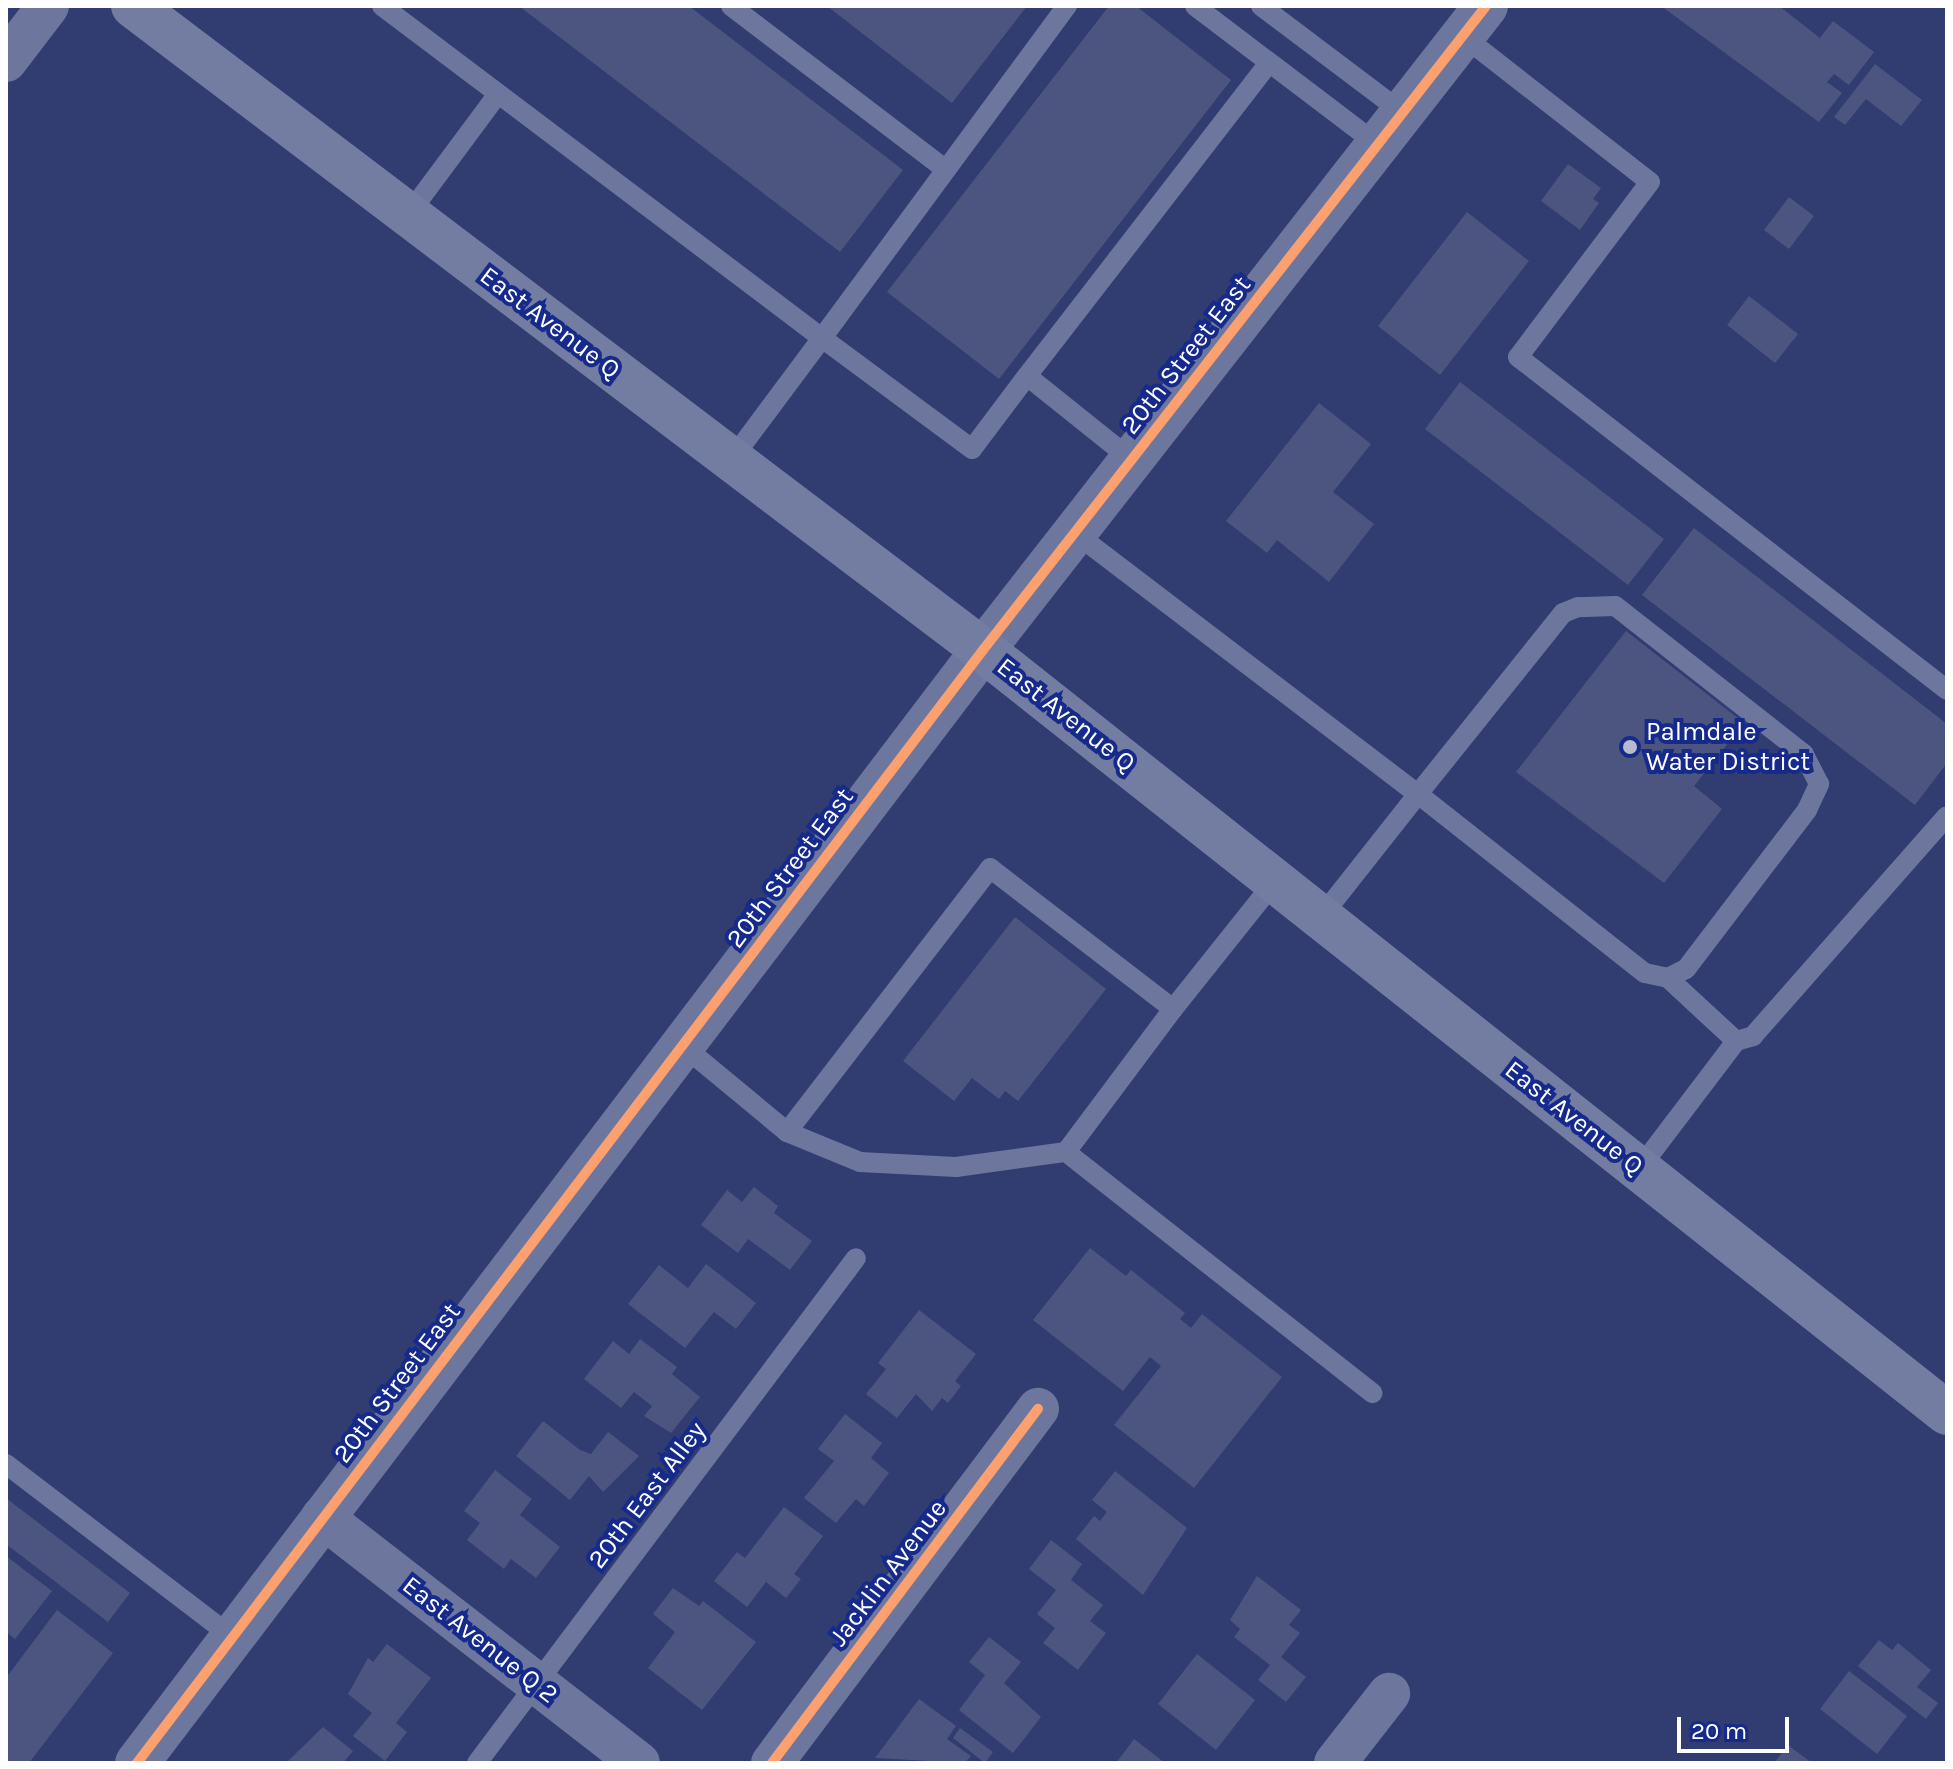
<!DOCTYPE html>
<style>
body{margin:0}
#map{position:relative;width:1953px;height:1769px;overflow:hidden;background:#313c71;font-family:Karla,sans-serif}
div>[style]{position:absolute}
.building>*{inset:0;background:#4c5580}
.service>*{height:20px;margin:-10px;padding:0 10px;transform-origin:10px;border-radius:10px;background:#6d769d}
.minor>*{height:42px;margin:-21px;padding:0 21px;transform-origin:21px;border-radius:21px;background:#6d769d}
.tertiary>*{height:44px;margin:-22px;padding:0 22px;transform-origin:22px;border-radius:22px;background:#6d769d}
.secondary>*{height:44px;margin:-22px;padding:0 22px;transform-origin:22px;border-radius:22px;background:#737ca1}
.cycleway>*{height:10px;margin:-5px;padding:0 5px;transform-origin:5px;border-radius:5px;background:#fca06f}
.dots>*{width:22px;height:22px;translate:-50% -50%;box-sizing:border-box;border:4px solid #162a8c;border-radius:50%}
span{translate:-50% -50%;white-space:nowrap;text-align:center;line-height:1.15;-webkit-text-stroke:8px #162a8c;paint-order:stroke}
.street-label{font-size:26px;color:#fff}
.poi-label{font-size:26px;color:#fff}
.left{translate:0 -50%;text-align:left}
.frame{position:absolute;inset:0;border:8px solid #fff;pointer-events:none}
.scale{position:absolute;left:1677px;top:1717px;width:112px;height:36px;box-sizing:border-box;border:4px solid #fff;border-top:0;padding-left:10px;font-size:24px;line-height:28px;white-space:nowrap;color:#fff;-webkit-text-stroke:6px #162a8c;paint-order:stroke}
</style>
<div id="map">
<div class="building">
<div style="clip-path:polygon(519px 6px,689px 6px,903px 170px,840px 252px)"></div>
<div style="clip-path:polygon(827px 6px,1027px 6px,952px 103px)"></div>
<div style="clip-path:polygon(1109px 6px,1136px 6px,1231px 80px,999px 379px,887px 292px)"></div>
<div style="clip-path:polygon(1661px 6px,1779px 6px,1820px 38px,1833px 21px,1874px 52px,1849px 85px,1834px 74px,1827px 82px,1842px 93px,1819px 122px)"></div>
<div style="clip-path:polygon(1875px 64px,1922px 100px,1901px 126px,1866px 99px,1845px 125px,1834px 117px)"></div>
<div style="clip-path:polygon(1568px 164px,1601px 188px,1593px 199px,1599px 203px,1580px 230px,1541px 201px)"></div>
<div style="clip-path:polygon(1789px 197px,1814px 216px,1789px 249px,1764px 230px)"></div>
<div style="clip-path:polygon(1467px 212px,1529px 261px,1440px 375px,1378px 326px)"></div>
<div style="clip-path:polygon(1749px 296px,1798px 334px,1775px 363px,1727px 325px)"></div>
<div style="clip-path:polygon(1460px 382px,1664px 539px,1628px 585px,1425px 429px)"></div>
<div style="clip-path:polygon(1319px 403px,1371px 444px,1333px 492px,1374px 524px,1329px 582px,1277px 540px,1267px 553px,1226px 521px)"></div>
<div style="clip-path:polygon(1694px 528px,1947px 724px,1947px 763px,1915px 805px,1642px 595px)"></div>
<div style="clip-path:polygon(1626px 631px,1744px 723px,1694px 786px,1722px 809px,1664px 883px,1516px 772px)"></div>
<div style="clip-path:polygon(1015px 917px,1106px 989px,1018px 1101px,1005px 1091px,999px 1099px,972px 1078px,954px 1101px,903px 1061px)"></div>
<div style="clip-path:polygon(754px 1187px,778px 1206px,774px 1213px,812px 1241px,790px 1270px,748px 1239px,738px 1253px,701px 1225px,727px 1190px,742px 1202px)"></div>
<div style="clip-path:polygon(1090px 1248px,1126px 1276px,1131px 1270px,1185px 1313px,1180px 1319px,1191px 1328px,1202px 1314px,1282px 1377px,1194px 1488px,1114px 1425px,1161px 1366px,1150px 1357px,1123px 1391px,1033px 1320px)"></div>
<div style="clip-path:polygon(706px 1264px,756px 1303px,736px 1329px,714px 1312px,685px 1348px,628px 1304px,659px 1265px,688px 1288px)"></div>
<div style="clip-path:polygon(919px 1310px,976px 1354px,955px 1381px,961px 1386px,948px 1403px,942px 1398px,932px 1411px,916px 1394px,897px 1418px,866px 1394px,886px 1369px,878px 1363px)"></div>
<div style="clip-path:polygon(640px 1339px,677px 1367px,672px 1374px,700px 1397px,671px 1433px,644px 1416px,652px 1406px,634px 1392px,621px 1408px,584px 1379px,613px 1341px,629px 1354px)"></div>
<div style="clip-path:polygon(845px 1414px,882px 1443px,871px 1458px,889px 1473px,864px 1506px,856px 1499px,836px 1523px,804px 1498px,834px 1461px,818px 1449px)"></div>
<div style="clip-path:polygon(543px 1421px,580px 1450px,591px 1454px,608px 1432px,639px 1456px,603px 1492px,589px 1476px,570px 1500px,516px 1456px)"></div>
<div style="clip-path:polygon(495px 1470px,532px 1499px,520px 1515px,560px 1547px,536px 1578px,511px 1559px,504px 1569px,467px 1540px,480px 1523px,464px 1511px)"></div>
<div style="clip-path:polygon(1115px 1471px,1187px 1528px,1143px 1595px,1076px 1539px,1094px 1516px,1100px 1521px,1107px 1512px,1092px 1500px)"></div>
<div style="clip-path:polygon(6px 1498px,130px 1593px,108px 1622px,6px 1544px)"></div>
<div style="clip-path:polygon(784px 1507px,823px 1536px,794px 1574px,801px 1579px,786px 1598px,766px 1582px,747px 1607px,714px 1581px,737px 1552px,745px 1558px)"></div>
<div style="clip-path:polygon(1051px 1540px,1082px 1564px,1071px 1580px,1103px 1605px,1090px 1621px,1106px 1633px,1078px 1670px,1043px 1643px,1055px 1628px,1037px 1614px,1056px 1590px,1029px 1569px)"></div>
<div style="clip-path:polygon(6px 1556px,52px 1591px,15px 1639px,6px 1632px)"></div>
<div style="clip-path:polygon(1257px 1576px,1301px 1610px,1289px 1625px,1300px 1633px,1281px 1657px,1306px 1677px,1286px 1702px,1258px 1680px,1270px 1665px,1234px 1637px,1240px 1629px,1230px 1620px)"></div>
<div style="clip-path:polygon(673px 1588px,699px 1606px,703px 1601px,756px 1642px,702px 1710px,648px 1668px,675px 1632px,653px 1614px)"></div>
<div style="clip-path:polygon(57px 1610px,113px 1653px,29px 1763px,6px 1763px,6px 1678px)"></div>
<div style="clip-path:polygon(989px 1637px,1021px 1662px,1004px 1683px,1041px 1717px,1013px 1753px,959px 1710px,985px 1675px,969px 1662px)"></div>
<div style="clip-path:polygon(1879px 1640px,1892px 1650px,1898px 1643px,1931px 1670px,1917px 1687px,1938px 1703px,1926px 1719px,1858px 1666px)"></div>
<div style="clip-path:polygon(387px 1644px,431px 1678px,396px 1723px,407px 1732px,385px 1761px,353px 1736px,372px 1713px,348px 1694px,368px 1658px,373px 1662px)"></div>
<div style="clip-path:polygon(1197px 1654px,1255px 1700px,1216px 1750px,1158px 1704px)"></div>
<div style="clip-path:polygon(1849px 1671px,1907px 1716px,1877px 1754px,1820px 1709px)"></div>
<div style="clip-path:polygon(919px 1699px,956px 1726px,947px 1739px,971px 1756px,965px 1763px,875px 1758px)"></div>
<div style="clip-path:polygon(323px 1727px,353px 1751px,343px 1763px,286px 1763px)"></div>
<div style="clip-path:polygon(960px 1728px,993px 1752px,985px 1763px,953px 1738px)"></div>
<div style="clip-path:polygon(1134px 1739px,1165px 1763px,1116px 1763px)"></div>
<div style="clip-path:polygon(1788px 1745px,1812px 1763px,1774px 1763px)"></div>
</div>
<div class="service">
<div style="left:382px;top:6px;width:551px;rotate:37.04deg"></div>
<div style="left:822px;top:338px;width:152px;rotate:126.7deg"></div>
<div style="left:731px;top:6px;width:268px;rotate:37.3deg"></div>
<div style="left:1195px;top:6px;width:230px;rotate:37.2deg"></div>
<div style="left:1261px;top:6px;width:178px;rotate:37deg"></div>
<div style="left:1463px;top:36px;width:237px;rotate:38deg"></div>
<div style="left:1650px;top:182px;width:219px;rotate:127deg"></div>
<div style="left:1518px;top:357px;width:543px;rotate:37.82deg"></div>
<div style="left:408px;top:215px;width:149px;rotate:-53.4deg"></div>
<div style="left:1027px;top:376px;width:91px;rotate:127deg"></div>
<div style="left:972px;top:449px;width:187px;rotate:-143.5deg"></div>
<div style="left:822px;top:338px;width:413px;rotate:-53.6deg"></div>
<div style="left:1132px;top:460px;width:134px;rotate:-141.3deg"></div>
<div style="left:1027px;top:376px;width:396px;rotate:-52.3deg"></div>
<div style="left:1075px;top:533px;width:431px;rotate:37.3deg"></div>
<div style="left:1418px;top:794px;width:289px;rotate:38.3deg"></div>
<div style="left:1645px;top:973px;width:24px;rotate:12deg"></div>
<div style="left:1668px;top:978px;width:20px;rotate:-27deg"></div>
<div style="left:1686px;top:969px;width:200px;rotate:-52.7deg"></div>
<div style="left:1807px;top:810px;width:29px;rotate:-65deg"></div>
<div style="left:1819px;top:784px;width:34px;rotate:-117deg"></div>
<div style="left:1804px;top:754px;width:240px;rotate:-141.9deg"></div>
<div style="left:1615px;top:606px;width:37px;rotate:178deg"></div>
<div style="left:1578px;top:607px;width:16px;rotate:158deg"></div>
<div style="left:1563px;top:613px;width:232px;rotate:128.7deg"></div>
<div style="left:1418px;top:794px;width:157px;rotate:128.3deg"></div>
<div style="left:1668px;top:978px;width:93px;rotate:42.8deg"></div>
<div style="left:1736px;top:1041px;width:18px;rotate:-16deg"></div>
<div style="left:1753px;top:1036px;width:293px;rotate:-48.6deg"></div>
<div style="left:682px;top:1045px;width:136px;rotate:39.6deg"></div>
<div style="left:787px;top:1132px;width:333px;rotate:-52.4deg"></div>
<div style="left:990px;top:868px;width:231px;rotate:37.6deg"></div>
<div style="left:1173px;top:1009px;width:164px;rotate:-51.4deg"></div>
<div style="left:787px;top:1132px;width:79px;rotate:22.3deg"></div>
<div style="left:860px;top:1162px;width:96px;rotate:3deg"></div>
<div style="left:956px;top:1167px;width:111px;rotate:-7.8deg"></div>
<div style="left:1066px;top:1152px;width:179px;rotate:-53.2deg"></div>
<div style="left:1066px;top:1152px;width:390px;rotate:38.2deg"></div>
<div style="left:1639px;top:1169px;width:161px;rotate:-52.8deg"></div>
<div style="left:6px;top:1464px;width:285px;rotate:37.4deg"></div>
<div style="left:477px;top:1763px;width:631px;rotate:-53.11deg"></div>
</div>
<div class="minor">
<div style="left:6px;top:61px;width:69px;rotate:-52.6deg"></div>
<div style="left:322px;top:1517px;width:401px;rotate:37.8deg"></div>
<div style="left:772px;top:1763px;width:443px;rotate:-53.1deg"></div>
<div style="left:1335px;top:1763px;width:88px;rotate:-52deg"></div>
</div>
<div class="tertiary">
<div style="left:137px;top:1763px;width:1398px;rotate:-52.76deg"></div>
<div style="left:983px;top:650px;width:817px;rotate:-52.01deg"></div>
</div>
<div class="secondary">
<div style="left:133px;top:6px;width:1066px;rotate:37.15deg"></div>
<div style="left:983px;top:650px;width:1229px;rotate:38.36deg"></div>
</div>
<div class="cycleway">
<div style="left:137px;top:1763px;width:1398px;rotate:-52.76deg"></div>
<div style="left:983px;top:650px;width:817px;rotate:-52.01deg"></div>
<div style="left:772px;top:1763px;width:443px;rotate:-53.1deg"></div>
</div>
<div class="dots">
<div style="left:1630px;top:747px;background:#b7bbcd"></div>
</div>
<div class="street-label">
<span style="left:550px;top:323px;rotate:37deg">East Avenue Q</span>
<span style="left:1186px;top:355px;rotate:-52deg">20th Street East</span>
<span style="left:1066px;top:715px;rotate:38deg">East Avenue Q</span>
<span style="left:790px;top:868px;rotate:-53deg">20th Street East</span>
<span style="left:1574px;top:1118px;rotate:38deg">East Avenue Q</span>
<span style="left:397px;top:1383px;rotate:-53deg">20th Street East</span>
<span style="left:647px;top:1495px;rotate:-53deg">20th East Alley</span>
<span style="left:888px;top:1573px;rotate:-53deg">Jacklin Avenue</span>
<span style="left:480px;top:1640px;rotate:38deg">East Avenue Q 2</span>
</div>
<div class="poi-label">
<span class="left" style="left:1646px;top:747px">Palmdale<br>Water District</span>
</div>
<div class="frame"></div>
<div class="scale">20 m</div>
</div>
